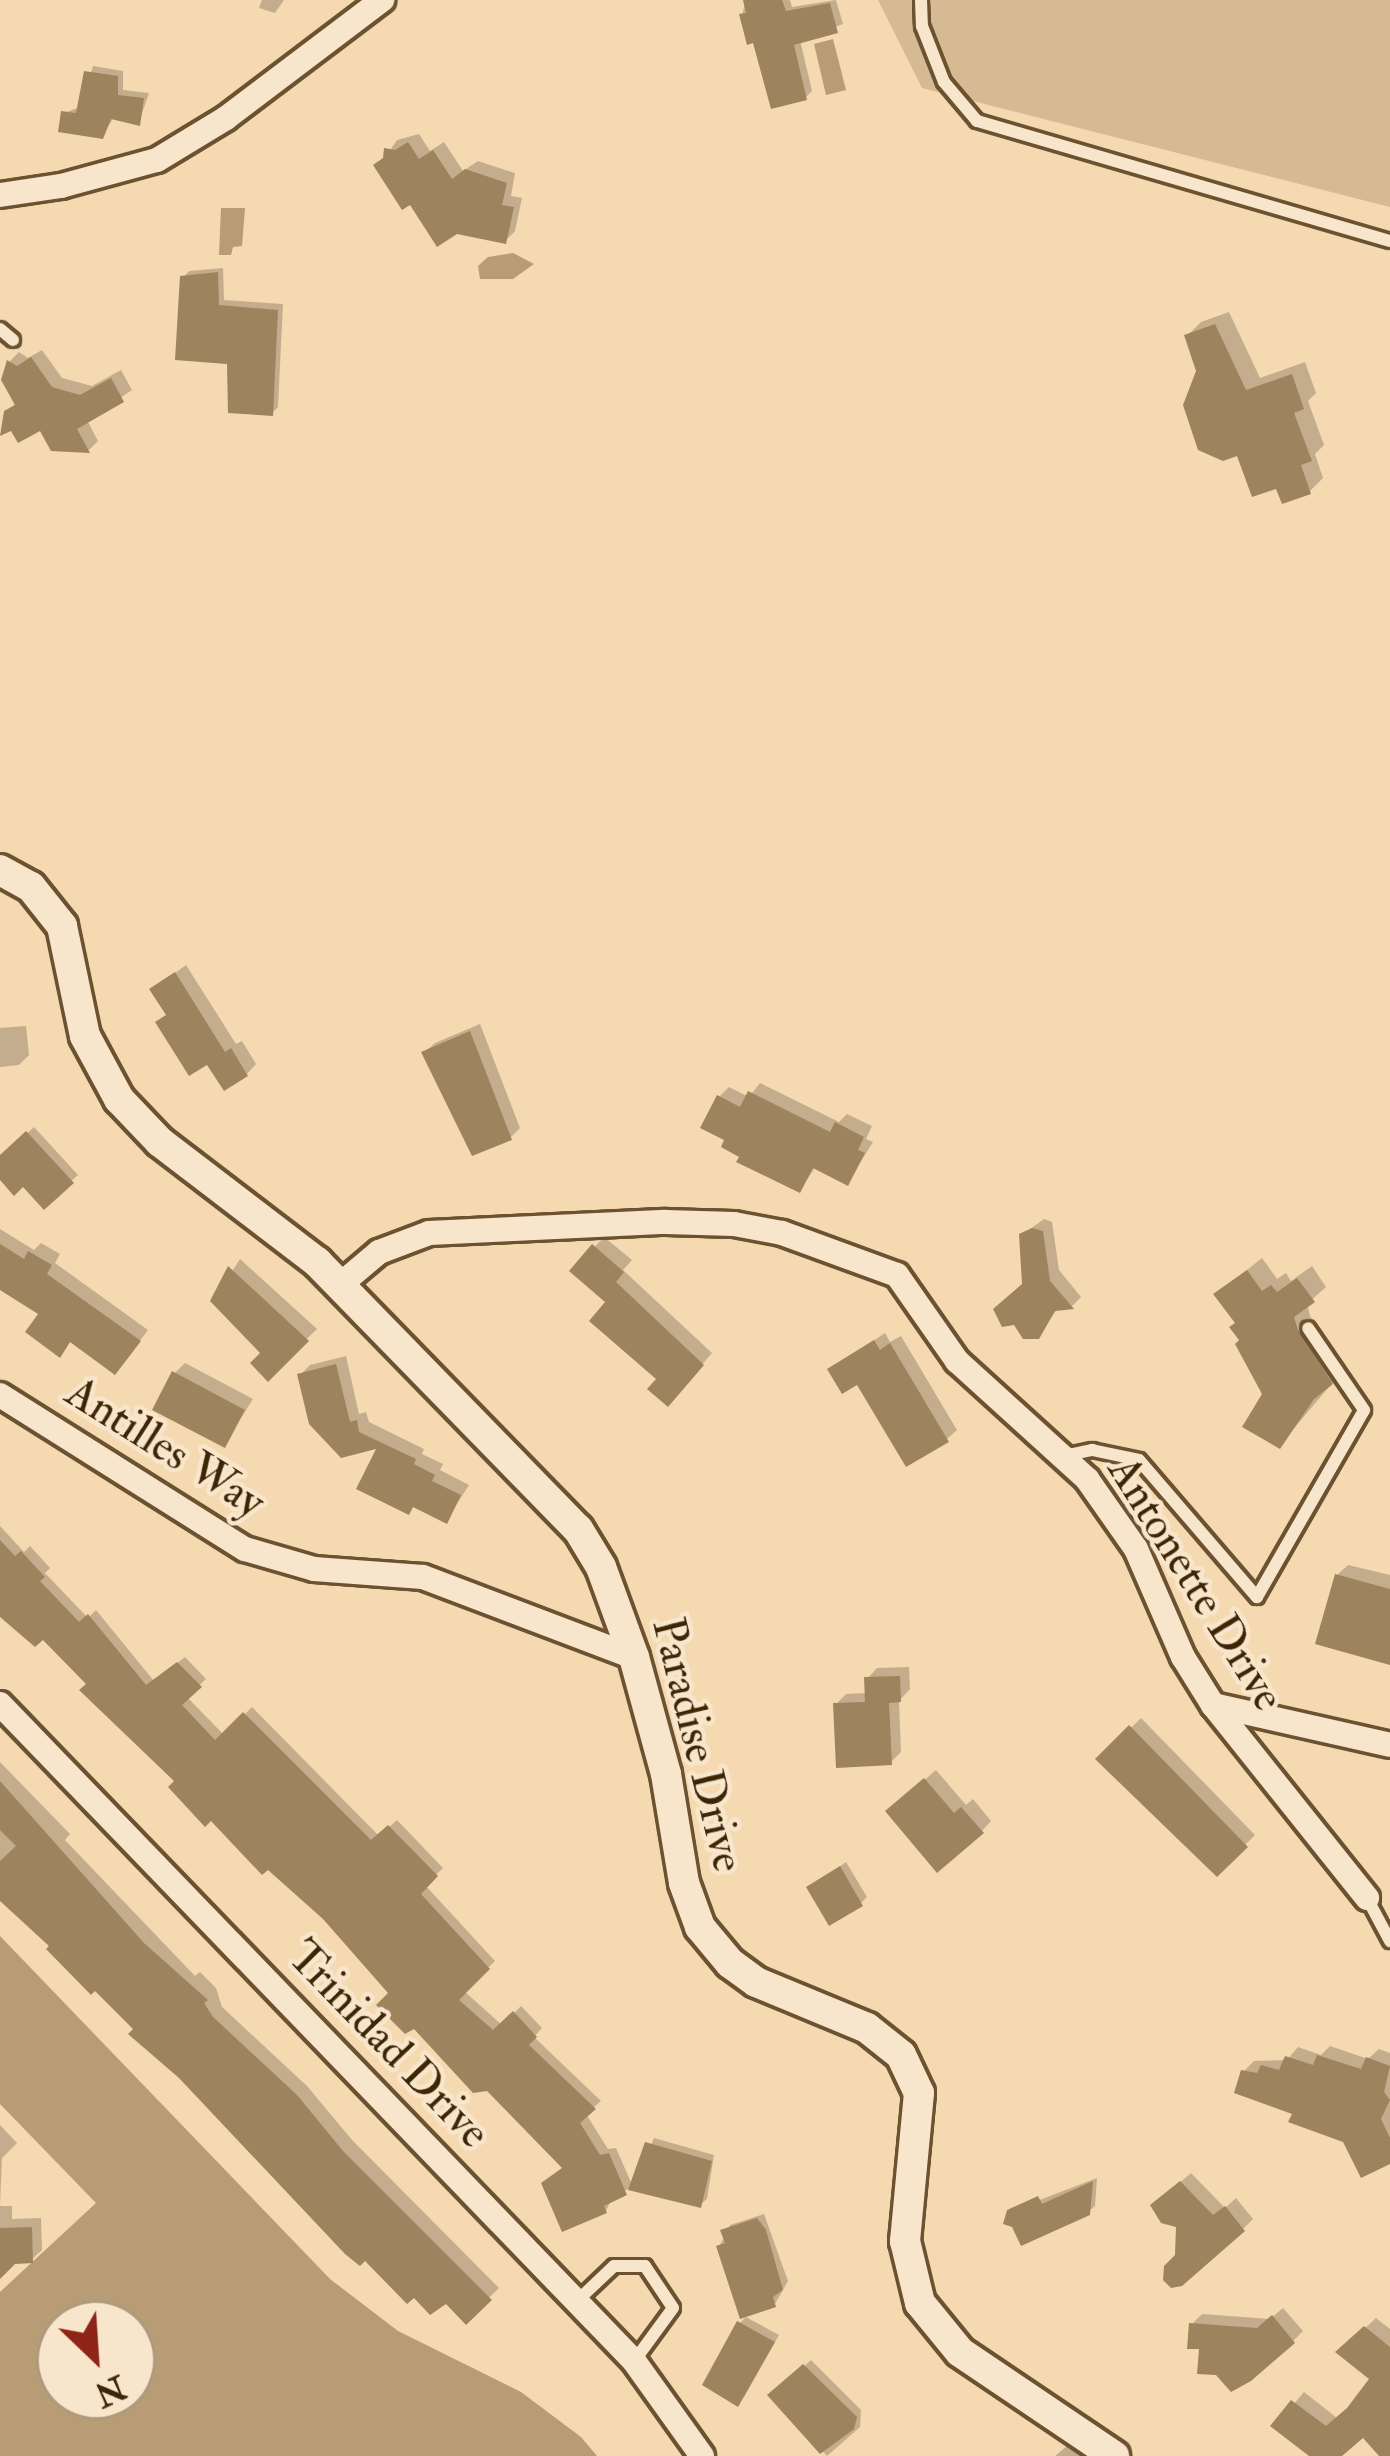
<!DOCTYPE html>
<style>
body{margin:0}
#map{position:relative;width:1390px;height:2456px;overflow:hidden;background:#f5d9b0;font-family:"IM FELL Double Pica",serif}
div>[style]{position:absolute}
.green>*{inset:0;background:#d6ba93}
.water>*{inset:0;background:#b79c76}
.shadow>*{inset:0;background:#0003}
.building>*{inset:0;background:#9d835e}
.roads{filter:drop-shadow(3px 0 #6c5230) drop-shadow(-3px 0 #6c5230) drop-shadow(0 3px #6c5230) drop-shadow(0 -3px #6c5230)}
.service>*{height:12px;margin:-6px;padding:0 6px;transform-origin:6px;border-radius:6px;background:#f8e6cc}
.minor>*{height:24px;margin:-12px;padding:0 12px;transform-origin:12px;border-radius:12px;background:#f8e6cc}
.tertiary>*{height:30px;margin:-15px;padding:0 15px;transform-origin:15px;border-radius:15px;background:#f8e6cc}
span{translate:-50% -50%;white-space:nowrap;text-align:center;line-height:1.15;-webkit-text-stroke:9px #f8e6cc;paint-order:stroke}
.street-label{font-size:45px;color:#3e2505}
.north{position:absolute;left:36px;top:2300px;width:120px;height:120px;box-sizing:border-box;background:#f8e6cc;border:3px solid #ae997c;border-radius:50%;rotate:155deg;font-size:33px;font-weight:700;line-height:48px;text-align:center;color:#3e2505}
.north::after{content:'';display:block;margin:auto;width:42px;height:54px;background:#8f2418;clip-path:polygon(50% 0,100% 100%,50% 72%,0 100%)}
</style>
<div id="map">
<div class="green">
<div style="clip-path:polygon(878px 0,1390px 0,1390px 207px,922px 88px)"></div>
</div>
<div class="water">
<div style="clip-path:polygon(833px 39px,846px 90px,826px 95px,814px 44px)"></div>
<div style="clip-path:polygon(221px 208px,245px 208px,242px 246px,233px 247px,231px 255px,219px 255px)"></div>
<div style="clip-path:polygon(513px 253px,534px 264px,513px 279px,480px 279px,478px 266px,488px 257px)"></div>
<div style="clip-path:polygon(evenodd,0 1936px,330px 2279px,398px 2331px,521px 2392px,581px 2437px,597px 2456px,0 2456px,0 2292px,96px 2203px,0 2104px,0 1936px,60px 2324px,132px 2324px,132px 2396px,60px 2396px,60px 2324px)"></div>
</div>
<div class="shadow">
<div style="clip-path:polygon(262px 0,284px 0,275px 13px,259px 8px)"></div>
<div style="clip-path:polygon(746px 0,790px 0,792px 7px,836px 0,843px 24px,800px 40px,812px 91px,805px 98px,755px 40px,742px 15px)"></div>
<div style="clip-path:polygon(93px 66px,123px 71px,123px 90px,149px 93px,139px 122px,114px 117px,102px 136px,64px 113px,80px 107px)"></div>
<div style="clip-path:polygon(419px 134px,430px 151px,444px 142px,463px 171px,478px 161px,515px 173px,511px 196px,522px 198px,515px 231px,505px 241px,386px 156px,397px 140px)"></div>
<div style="clip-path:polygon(223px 268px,224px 300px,283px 304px,278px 407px,272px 413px,230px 361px,183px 278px,189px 271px)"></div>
<div style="clip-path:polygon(1229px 312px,1260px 378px,1305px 362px,1316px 393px,1308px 401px,1324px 445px,1315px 454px,1323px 478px,1310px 491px,1200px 371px,1188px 335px,1201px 322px)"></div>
<div style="clip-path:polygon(42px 350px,62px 378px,92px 386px,121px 370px,132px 390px,87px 420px,98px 441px,89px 450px,53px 448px,41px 427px,7px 412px,17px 402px,4px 379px,10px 361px,19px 352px,28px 358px)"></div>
<div style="clip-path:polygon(186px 965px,236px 1044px,242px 1041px,256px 1064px,247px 1074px,168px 1013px,153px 989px)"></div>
<div style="clip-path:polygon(480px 1024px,520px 1128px,510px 1138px,425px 1052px,435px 1043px)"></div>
<div style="clip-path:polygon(26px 1026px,29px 1055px,19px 1065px,0 1067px,0 1028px)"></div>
<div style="clip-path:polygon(760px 1083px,839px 1122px,847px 1114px,872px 1126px,866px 1139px,873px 1142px,848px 1182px,816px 1166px,800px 1190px,742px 1155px,728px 1138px,719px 1097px,729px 1087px,749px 1097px)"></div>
<div style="clip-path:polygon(34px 1127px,78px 1175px,44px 1206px,24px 1183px,0 1176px,0 1158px)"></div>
<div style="clip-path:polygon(1044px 1219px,1052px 1222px,1059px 1270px,1081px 1297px,1072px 1306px,1058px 1308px,1038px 1336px,1022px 1235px)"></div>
<div style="clip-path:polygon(0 1229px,34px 1250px,41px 1243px,60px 1254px,55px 1263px,148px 1330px,125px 1361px,72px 1340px,59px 1354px,43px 1313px,0 1287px)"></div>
<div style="clip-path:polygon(604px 1237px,632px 1260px,623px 1270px,712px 1353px,678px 1393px,661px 1378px,609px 1302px,573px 1270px)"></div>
<div style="clip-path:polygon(1262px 1258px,1277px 1279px,1286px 1273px,1291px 1281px,1312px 1266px,1326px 1287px,1307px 1304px,1310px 1316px,1345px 1368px,1279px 1446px,1238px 1322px,1217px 1294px)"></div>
<div style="clip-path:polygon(240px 1259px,317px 1329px,268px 1377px,264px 1352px,213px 1301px)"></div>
<div style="clip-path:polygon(885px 1333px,890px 1342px,901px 1336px,957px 1430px,947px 1439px,858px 1381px,831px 1369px)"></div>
<div style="clip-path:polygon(346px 1356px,359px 1414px,366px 1412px,369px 1422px,424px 1449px,422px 1454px,443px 1464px,440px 1470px,469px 1485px,446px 1521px,415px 1505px,409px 1511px,381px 1445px,342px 1454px,300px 1375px,310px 1365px)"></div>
<div style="clip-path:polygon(185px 1363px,253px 1399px,224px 1445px,175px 1373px)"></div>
<div style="clip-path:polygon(0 1526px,24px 1552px,30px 1546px,50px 1568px,45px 1573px,88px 1618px,96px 1610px,154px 1681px,185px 1657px,206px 1679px,187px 1697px,224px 1735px,252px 1707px,379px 1836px,397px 1820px,443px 1868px,425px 1885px,495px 1961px,464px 1991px,502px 2025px,521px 2006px,542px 2028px,534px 2037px,601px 2101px,586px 2114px,608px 2149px,616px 2148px,633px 2187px,654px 2138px,714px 2155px,707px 2199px,700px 2205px,631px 2187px,611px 2200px,606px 2211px,326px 1917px,178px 1781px,43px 1636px,0 1611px)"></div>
<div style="clip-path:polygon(1348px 1565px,1390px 1575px,1390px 1662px,1337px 1575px)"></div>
<div style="clip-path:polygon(909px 1667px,910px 1689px,899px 1701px,901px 1752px,891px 1762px,836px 1704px,846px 1694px,867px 1693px,867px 1679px,877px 1668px)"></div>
<div style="clip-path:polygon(1141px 1718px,1255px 1835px,1217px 1873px,1100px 1759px)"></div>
<div style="clip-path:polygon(0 1762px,70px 1834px,65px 1840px,195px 1976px,200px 1972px,216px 1988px,222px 2007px,307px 2086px,353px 2141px,499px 2288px,466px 2320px,137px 2029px,0 1895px)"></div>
<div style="clip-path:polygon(936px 1770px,966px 1805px,973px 1799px,991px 1821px,982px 1831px,899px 1802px)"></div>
<div style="clip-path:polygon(846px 1862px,867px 1897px,861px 1903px,810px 1887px)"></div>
<div style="clip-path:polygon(1330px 2046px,1368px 2059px,1379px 2049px,1390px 2053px,1390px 2161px,1297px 2113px,1244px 2071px,1254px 2061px,1287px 2060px,1298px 2047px,1321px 2055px)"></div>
<div style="clip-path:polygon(0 2125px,17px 2143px,2px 2158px,0 2206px,12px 2206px,12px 2219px,41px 2218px,42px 2250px,31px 2260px,14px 2261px,0 2275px)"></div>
<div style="clip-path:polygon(1191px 2173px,1225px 2208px,1236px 2198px,1253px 2219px,1243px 2229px,1179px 2225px,1164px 2196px)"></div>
<div style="clip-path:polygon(1097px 2178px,1095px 2206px,1088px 2212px,1011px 2211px)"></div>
<div style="clip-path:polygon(764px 2214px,788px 2281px,775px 2304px,719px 2247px,730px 2225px)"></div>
<div style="clip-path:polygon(1283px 2308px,1303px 2331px,1293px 2341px,1202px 2347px,1192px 2324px,1202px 2314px,1270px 2319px)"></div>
<div style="clip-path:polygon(746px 2317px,779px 2335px,744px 2397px,740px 2323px)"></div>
<div style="clip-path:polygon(1376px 2318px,1390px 2329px,1390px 2402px,1336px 2456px,1314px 2456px,1275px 2426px,1304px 2392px,1337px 2418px,1354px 2404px,1374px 2378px,1340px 2352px)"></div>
<div style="clip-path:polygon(811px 2360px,861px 2410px,860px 2427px,827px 2456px,772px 2395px)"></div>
<div style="clip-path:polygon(1074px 2440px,1085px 2456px,1055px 2456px)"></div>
</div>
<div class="building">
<div style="clip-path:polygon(743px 0,782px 0,786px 11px,830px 3px,838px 33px,794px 45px,807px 100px,771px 109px,753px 43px,747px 45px,739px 14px,746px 13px)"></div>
<div style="clip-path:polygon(84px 71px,118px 76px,118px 95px,144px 98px,140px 126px,111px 119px,103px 139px,58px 132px,61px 111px,76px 113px)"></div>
<div style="clip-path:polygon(408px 142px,419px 159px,433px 150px,452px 179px,465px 169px,507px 183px,502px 205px,514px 207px,506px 244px,457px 234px,437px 247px,410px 205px,402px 210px,373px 165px,383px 158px,384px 148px,395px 150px)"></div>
<div style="clip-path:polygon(218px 272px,219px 305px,278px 310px,273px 416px,228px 413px,227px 364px,175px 360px,180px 276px)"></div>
<div style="clip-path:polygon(1215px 324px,1246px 390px,1292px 374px,1304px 409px,1294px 413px,1312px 461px,1301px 465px,1311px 494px,1282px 504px,1276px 489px,1252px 497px,1237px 456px,1223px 461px,1198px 450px,1183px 405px,1196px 371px,1184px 335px)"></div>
<div style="clip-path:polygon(31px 357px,52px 387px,80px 395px,111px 378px,124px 402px,77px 429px,90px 453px,51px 451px,40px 431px,18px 443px,11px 431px,0 436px,4px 411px,15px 405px,1px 380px,7px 360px,17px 366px)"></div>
<div style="clip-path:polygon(175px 972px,225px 1052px,231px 1048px,248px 1076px,224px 1091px,207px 1065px,189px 1076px,155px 1022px,166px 1015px,149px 989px)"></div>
<div style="clip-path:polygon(470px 1031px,512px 1140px,472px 1156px,421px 1052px)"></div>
<div style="clip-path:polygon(748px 1091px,830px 1132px,835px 1122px,864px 1137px,858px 1150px,865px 1153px,848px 1186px,813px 1168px,800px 1193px,736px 1162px,739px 1157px,721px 1147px,724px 1140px,700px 1128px,717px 1095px,740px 1107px)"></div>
<div style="clip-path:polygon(26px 1131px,74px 1183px,44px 1210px,23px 1187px,14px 1196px,0 1180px,0 1155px)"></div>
<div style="clip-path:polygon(1032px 1228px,1043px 1231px,1050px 1281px,1074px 1309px,1055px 1311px,1039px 1339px,1023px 1339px,1014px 1325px,1002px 1327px,993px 1309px,1022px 1284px,1019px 1234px)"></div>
<div style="clip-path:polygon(0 1244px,24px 1259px,28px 1251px,52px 1265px,47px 1274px,141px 1341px,115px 1375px,70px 1342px,60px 1358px,25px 1332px,38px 1314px,0 1290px)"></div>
<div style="clip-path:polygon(592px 1244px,624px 1272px,616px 1282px,704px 1365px,668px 1407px,647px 1389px,656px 1379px,589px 1321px,605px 1302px,569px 1271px)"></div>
<div style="clip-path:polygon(228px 1266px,309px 1341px,268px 1382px,250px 1363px,260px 1353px,210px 1301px)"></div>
<div style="clip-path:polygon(1247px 1270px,1262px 1291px,1271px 1285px,1277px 1292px,1297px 1278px,1315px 1302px,1294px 1317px,1298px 1330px,1333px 1384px,1314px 1399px,1280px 1449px,1242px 1427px,1262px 1394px,1235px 1344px,1239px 1340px,1229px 1327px,1235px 1323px,1213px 1294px)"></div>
<div style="clip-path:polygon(874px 1340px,880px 1350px,890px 1343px,949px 1442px,906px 1467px,857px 1385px,842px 1394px,827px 1369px)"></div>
<div style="clip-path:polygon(336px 1364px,350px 1422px,357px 1420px,359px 1432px,416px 1459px,414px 1464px,435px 1475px,432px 1481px,461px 1495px,447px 1524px,413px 1507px,409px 1515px,356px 1489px,376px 1449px,341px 1458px,309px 1424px,297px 1374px)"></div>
<div style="clip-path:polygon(172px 1371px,245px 1410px,225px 1448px,152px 1410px)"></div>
<div style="clip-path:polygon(0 1540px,15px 1556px,21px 1551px,45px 1577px,40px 1581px,79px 1622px,88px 1614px,146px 1685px,177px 1662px,202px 1687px,182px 1705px,215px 1740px,243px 1712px,371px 1840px,388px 1825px,438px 1876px,421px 1894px,490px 1969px,459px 2000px,493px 2030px,513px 2011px,537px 2037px,529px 2045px,596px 2109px,580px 2123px,600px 2155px,609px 2153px,627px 2195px,604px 2206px,607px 2213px,562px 2232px,541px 2183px,562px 2168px,487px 2091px,473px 2093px,414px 2029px,405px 2034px,376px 2005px,388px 1993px,323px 1919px,268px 1870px,262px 1875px,211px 1821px,205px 1827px,168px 1787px,174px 1781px,79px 1690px,86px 1684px,43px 1640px,35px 1647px,0 1617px)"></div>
<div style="clip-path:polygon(1335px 1574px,1390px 1589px,1390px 1665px,1315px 1644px)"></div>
<div style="clip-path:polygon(900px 1676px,901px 1702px,889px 1703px,892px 1765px,836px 1768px,833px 1703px,865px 1702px,864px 1677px)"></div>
<div style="clip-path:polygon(1129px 1725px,1248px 1847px,1217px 1877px,1095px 1759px)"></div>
<div style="clip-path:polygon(924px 1778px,954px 1813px,961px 1807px,984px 1833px,937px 1873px,885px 1811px)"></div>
<div style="clip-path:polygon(0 1781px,144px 1943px,208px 2000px,204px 2003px,213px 2017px,297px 2095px,343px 2151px,492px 2300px,466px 2325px,446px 2304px,430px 2315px,414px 2298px,407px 2304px,365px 2261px,360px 2266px,345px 2254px,179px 2078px,128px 2034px,133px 2029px,95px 1991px,91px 1995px,46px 1949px,49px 1946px,0 1901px,0 1861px,16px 1846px,0 1830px)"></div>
<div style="clip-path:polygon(840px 1866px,863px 1906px,829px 1926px,806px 1887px)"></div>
<div style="clip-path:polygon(1317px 2055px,1361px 2069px,1366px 2057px,1390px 2066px,1384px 2092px,1390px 2100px,1381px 2119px,1390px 2138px,1390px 2164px,1361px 2178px,1343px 2142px,1288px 2122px,1292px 2114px,1234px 2093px,1241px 2070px,1257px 2073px,1261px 2065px,1279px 2070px,1285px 2056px,1313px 2065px)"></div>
<div style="clip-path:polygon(645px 2142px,712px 2161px,701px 2208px,628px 2190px)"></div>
<div style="clip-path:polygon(1093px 2181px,1090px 2215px,1021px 2246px,1012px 2227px,1003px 2224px,1007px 2210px,1038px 2196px,1042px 2204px)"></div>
<div style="clip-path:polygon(1180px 2181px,1213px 2215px,1225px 2206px,1245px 2231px,1182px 2286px,1171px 2288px,1163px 2280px,1164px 2266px,1175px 2255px,1176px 2227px,1161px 2223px,1150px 2205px)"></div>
<div style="clip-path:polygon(757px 2218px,766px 2230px,783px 2290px,773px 2297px,776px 2307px,740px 2319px,716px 2246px,725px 2243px,720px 2230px)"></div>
<div style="clip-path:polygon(32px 2227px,33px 2263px,15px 2264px,0 2279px,0 2228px)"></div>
<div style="clip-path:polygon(1272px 2315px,1295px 2343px,1251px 2381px,1231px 2392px,1216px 2375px,1197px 2374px,1199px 2349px,1187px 2349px,1189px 2323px,1257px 2328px)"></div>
<div style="clip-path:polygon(737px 2321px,775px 2342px,738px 2407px,702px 2385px)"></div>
<div style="clip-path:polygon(1364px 2326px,1390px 2347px,1390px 2456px,1379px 2456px,1363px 2438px,1342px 2456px,1309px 2456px,1270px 2426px,1291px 2400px,1326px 2426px,1347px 2408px,1369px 2379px,1335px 2352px)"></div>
<div style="clip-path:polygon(803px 2364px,857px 2417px,854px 2429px,820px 2454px,767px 2395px)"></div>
</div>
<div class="roads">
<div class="service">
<div style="left:921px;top:0;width:26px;rotate:88deg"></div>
<div style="left:922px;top:26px;width:60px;rotate:68.6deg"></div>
<div style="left:944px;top:82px;width:51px;rotate:49.8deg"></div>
<div style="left:977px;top:121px;width:430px;rotate:16.2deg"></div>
<div style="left:0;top:329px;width:17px;rotate:40deg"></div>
<div style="left:1063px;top:1456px;width:30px;rotate:-12deg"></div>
<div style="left:1092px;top:1450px;width:48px;rotate:12deg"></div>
<div style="left:1139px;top:1460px;width:181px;rotate:49.3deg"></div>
<div style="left:1257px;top:1597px;width:215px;rotate:-60.2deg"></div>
<div style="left:1364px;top:1410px;width:99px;rotate:-124.3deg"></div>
<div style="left:1367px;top:1898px;width:49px;rotate:61.9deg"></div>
<div style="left:577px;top:2301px;width:51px;rotate:-43.4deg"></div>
<div style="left:614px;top:2266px;width:31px"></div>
<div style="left:645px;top:2266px;width:50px;rotate:56.3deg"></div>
<div style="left:673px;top:2308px;width:64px;rotate:126.2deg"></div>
</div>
<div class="minor">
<div style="left:0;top:195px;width:62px;rotate:-8.4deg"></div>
<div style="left:61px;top:186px;width:99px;rotate:-15.2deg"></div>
<div style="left:157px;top:160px;width:81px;rotate:-31.3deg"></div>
<div style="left:226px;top:118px;width:196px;rotate:-37.1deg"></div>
<div style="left:341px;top:1284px;width:50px;rotate:-40.1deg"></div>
<div style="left:379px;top:1252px;width:53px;rotate:-20.8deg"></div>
<div style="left:429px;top:1233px;width:237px;rotate:-2.7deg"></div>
<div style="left:666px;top:1222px;width:68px;rotate:1.7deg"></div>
<div style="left:734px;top:1224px;width:49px;rotate:10.6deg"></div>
<div style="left:782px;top:1233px;width:122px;rotate:20.1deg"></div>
<div style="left:897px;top:1275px;width:105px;rotate:55.1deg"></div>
<div style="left:957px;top:1361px;width:176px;rotate:42.2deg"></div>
<div style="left:1087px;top:1479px;width:85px;rotate:55deg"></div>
<div style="left:1136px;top:1549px;width:118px;rotate:66.5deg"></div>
<div style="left:1183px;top:1657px;width:57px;rotate:58deg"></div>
<div style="left:1213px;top:1705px;width:247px;rotate:51.4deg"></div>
<div style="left:0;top:1395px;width:289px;rotate:32.2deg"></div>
<div style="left:245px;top:1549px;width:72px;rotate:16.2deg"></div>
<div style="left:314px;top:1569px;width:109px;rotate:4.2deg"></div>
<div style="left:423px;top:1577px;width:226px;rotate:20.8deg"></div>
<div style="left:0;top:1704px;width:913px;rotate:46.02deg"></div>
<div style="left:634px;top:2361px;width:117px;rotate:54.4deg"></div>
<div style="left:1213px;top:1705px;width:181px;rotate:12.7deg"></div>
</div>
<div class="tertiary">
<div style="left:0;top:870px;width:35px;rotate:29deg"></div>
<div style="left:31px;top:887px;width:50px;rotate:51.5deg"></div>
<div style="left:62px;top:926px;width:112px;rotate:78.2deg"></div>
<div style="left:85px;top:1036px;width:72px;rotate:61.6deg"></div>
<div style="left:119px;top:1099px;width:59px;rotate:46.4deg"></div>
<div style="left:160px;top:1142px;width:198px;rotate:37.4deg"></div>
<div style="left:317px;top:1262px;width:373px;rotate:45.7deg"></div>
<div style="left:578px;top:1529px;width:44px;rotate:58.8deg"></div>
<div style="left:601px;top:1567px;width:96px;rotate:69.9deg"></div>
<div style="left:634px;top:1657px;width:121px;rotate:74.7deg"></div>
<div style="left:666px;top:1774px;width:110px;rotate:80.6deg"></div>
<div style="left:684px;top:1883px;width:47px;rotate:70deg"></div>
<div style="left:700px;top:1927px;width:47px;rotate:50.2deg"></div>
<div style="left:730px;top:1963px;width:32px;rotate:36deg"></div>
<div style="left:756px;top:1982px;width:120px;rotate:22.5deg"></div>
<div style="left:867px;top:2028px;width:43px;rotate:38.5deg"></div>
<div style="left:901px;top:2055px;width:42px;rotate:64.7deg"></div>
<div style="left:919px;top:2093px;width:149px;rotate:95.4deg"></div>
<div style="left:905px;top:2241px;width:64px;rotate:76.4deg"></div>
<div style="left:920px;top:2303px;width:63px;rotate:50.8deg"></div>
<div style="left:960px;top:2352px;width:186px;rotate:34deg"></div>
</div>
</div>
<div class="street-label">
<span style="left:165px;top:1448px;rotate:32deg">Antilles Way</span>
<span style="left:1195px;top:1584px;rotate:58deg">Antonette Drive</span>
<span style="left:697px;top:1745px;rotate:76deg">Paradise Drive</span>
<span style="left:388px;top:2045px;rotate:46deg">Trinidad Drive</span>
</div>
<div class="north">N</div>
</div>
